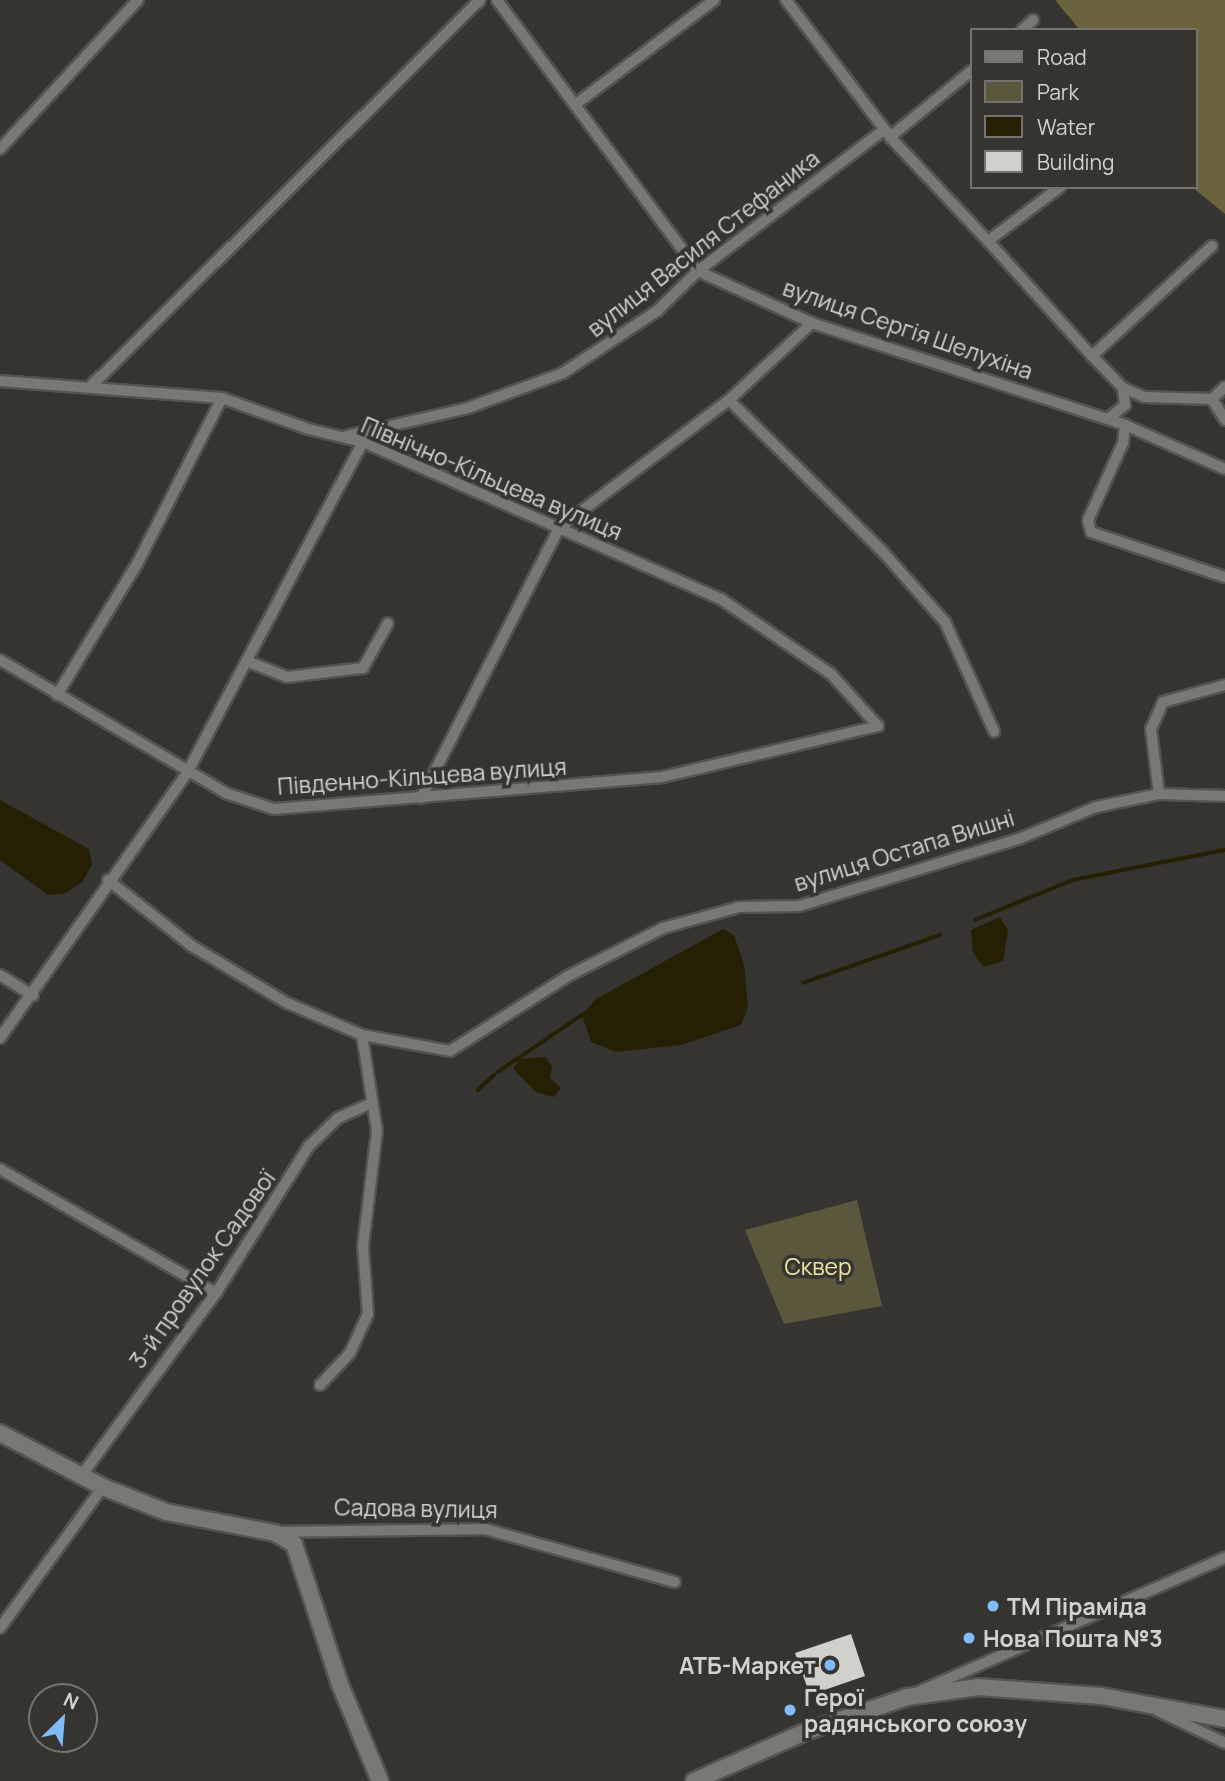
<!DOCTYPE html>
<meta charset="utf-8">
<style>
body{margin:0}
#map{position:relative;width:1225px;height:1781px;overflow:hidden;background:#353430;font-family:Manrope,sans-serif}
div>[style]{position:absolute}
.green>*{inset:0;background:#5b573d}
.forest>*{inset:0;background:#6a633d}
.water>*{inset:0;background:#252004}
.stream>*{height:3.5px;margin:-1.75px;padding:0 1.75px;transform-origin:1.75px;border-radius:1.75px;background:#252004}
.building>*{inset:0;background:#d1d0ca}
.roads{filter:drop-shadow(2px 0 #53534f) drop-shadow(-2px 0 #53534f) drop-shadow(0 2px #53534f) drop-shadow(0 -2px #53534f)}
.minor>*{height:10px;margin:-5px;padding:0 5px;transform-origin:5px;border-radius:5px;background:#797873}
.secondary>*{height:16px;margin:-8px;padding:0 8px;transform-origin:8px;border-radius:8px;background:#797873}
.dots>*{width:19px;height:19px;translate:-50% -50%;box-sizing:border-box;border:4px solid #353430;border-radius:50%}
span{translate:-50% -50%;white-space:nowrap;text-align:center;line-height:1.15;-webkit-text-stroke:7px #353430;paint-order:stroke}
.street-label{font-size:23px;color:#d2d2cf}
.park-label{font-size:23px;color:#efe4a1}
.poi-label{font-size:23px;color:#d2d2cf;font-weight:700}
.left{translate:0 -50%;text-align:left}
.right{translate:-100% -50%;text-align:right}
.legend{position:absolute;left:970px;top:28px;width:228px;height:161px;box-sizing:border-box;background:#353430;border:2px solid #747370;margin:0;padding:9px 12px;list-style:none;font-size:21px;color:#d2d2cf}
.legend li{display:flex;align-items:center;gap:14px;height:35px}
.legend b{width:35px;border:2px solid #747370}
.north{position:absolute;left:28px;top:1683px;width:70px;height:70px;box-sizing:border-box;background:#353430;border:2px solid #747370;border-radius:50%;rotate:25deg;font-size:19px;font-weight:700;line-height:28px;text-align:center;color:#d2d2cf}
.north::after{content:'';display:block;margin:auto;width:24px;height:32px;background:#81bcfa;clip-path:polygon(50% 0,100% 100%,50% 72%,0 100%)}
</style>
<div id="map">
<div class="green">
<div style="clip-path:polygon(857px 1200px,882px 1306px,784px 1324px,745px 1230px)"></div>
</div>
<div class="forest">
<div style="clip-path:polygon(1055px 0,1225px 0,1225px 214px,1192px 187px,1195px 30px,1080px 30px)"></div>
</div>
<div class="water">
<div style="clip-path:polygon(0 800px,89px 849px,92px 865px,82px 882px,66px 893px,48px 895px,0 860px)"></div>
<div style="clip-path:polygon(1000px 917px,1008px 930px,1003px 961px,983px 967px,973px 952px,971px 930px)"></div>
<div style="clip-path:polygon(723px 929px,734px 935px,744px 965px,748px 1007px,741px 1025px,681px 1045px,616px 1052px,591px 1042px,582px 1015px,596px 999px)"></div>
<div style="clip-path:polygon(546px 1057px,552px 1067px,550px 1078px,561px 1088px,554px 1097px,536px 1092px,513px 1069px,520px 1059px)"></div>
</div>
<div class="stream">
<div style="left:975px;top:920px;width:106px;rotate:-22.2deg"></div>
<div style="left:1073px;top:880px;width:155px;rotate:-11.2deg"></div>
<div style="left:803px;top:983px;width:145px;rotate:-19.3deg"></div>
<div style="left:498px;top:1072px;width:102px;rotate:-34.2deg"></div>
<div style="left:478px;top:1090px;width:22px;rotate:-43deg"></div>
</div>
<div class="building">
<div style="clip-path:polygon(851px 1634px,865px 1676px,810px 1695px,795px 1653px)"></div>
</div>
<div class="roads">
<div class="minor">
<div style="left:497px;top:0;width:337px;rotate:53.4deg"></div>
<div style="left:698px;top:271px;width:125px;rotate:24.5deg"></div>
<div style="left:812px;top:323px;width:329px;rotate:18deg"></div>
<div style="left:1125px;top:425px;width:109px;rotate:23.7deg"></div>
<div style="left:786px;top:0;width:168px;rotate:52.7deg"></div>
<div style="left:1022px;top:30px;width:15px;rotate:-42deg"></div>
<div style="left:971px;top:71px;width:104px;rotate:140.8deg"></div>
<div style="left:890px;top:137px;width:143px;rotate:46.7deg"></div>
<div style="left:576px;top:104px;width:173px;rotate:-37deg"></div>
<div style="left:0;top:149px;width:203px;rotate:-47.2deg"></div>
<div style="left:1060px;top:187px;width:90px;rotate:143.1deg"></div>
<div style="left:988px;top:241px;width:155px;rotate:47.9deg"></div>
<div style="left:1212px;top:246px;width:163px;rotate:137.5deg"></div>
<div style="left:1092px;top:356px;width:45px;rotate:45.9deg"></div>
<div style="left:1123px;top:388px;width:23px;rotate:23deg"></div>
<div style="left:1144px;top:397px;width:68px;rotate:1.7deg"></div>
<div style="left:1212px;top:399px;width:18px;rotate:-43deg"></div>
<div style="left:0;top:381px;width:223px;rotate:4.4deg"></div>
<div style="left:222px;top:398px;width:91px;rotate:19.8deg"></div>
<div style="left:308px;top:429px;width:57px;rotate:13.3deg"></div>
<div style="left:363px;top:442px;width:391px;rotate:23.7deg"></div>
<div style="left:721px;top:599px;width:133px;rotate:34.3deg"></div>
<div style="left:831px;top:674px;width:70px;rotate:47.9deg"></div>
<div style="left:878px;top:726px;width:221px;rotate:166.7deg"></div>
<div style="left:663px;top:777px;width:390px;rotate:175.3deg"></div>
<div style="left:274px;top:809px;width:51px;rotate:-161.6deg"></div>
<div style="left:226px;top:793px;width:262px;rotate:-149.5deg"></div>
<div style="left:90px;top:387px;width:549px;rotate:-44.78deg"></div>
<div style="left:1212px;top:399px;width:25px;rotate:58deg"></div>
<div style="left:729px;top:400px;width:216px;rotate:44.6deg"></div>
<div style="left:883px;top:552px;width:94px;rotate:48.5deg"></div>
<div style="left:945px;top:622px;width:120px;rotate:65.8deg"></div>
<div style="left:1108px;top:419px;width:22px;rotate:-39deg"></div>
<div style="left:1125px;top:405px;width:17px;rotate:-97deg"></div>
<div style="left:1125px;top:425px;width:18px;rotate:96deg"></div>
<div style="left:1123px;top:443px;width:85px;rotate:114.4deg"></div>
<div style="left:1088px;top:520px;width:12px;rotate:76deg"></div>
<div style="left:1091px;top:532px;width:141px;rotate:18.6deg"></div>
<div style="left:346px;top:436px;width:125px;rotate:-12.9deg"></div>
<div style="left:468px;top:408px;width:101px;rotate:-20.2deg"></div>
<div style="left:563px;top:373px;width:113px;rotate:-33.4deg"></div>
<div style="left:657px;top:311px;width:57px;rotate:-44.3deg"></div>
<div style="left:698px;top:271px;width:233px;rotate:-37.2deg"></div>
<div style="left:249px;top:662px;width:41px;rotate:21.5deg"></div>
<div style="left:287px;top:677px;width:77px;rotate:-6.8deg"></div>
<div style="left:363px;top:668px;width:51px;rotate:-60.9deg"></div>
<div style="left:1225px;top:685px;width:64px;rotate:164.7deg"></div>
<div style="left:1163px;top:702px;width:30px;rotate:114deg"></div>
<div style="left:1151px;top:729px;width:65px;rotate:83deg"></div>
<div style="left:1159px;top:794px;width:66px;rotate:1.7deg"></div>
<div style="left:57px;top:695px;width:153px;rotate:-58.6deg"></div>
<div style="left:137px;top:564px;width:186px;rotate:-62.9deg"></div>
<div style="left:421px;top:798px;width:303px;rotate:-62.9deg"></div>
<div style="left:559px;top:528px;width:213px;rotate:-37deg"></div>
<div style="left:729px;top:400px;width:113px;rotate:-42.9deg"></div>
<div style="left:108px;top:880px;width:107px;rotate:38.2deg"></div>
<div style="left:192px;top:946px;width:111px;rotate:31deg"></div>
<div style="left:287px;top:1003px;width:82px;rotate:23.1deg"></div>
<div style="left:362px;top:1035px;width:89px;rotate:10.3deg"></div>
<div style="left:450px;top:1051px;width:140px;rotate:-32.4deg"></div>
<div style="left:568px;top:976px;width:106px;rotate:-26.8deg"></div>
<div style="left:663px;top:928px;width:79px;rotate:-15.4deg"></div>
<div style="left:739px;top:907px;width:60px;rotate:-1deg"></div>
<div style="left:799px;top:906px;width:232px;rotate:-17deg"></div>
<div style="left:1021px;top:838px;width:81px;rotate:-22.5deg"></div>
<div style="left:1096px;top:807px;width:64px;rotate:-11.7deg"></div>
<div style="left:0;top:975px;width:39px;rotate:32deg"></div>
<div style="left:0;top:1038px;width:327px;rotate:-54.8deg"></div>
<div style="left:188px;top:771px;width:373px;rotate:-62deg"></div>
<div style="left:0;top:1169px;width:249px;rotate:29.9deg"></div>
<div style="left:320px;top:1385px;width:44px;rotate:-46.8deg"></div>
<div style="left:350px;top:1353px;width:43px;rotate:-65.2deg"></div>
<div style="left:368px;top:1314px;width:68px;rotate:-94.2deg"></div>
<div style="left:363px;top:1246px;width:116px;rotate:-83.1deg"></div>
<div style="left:377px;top:1131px;width:97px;rotate:-98.9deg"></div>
<div style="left:81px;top:1476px;width:227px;rotate:-53.6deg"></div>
<div style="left:216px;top:1293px;width:174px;rotate:-57.7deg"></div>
<div style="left:309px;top:1146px;width:40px;rotate:-44deg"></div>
<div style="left:338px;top:1118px;width:37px;rotate:-24deg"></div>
<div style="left:276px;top:1532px;width:209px;rotate:-0.8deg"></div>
<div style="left:485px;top:1529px;width:197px;rotate:15.6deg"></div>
<div style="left:0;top:1628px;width:175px;rotate:-53.9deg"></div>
<div style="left:920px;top:1691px;width:333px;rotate:-23.6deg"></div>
<div style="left:1158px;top:1711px;width:74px;rotate:25.5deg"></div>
</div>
<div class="secondary">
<div style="left:0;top:1433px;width:116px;rotate:27.7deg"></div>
<div style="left:103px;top:1487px;width:68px;rotate:21.6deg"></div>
<div style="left:166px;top:1512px;width:111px;rotate:10.9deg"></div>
<div style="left:275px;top:1533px;width:22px;rotate:30deg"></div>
<div style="left:294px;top:1544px;width:145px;rotate:71.9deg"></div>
<div style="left:339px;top:1682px;width:107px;rotate:67.5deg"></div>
<div style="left:694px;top:1781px;width:121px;rotate:-23.8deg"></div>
<div style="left:805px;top:1732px;width:108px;rotate:-18.9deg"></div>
<div style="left:907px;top:1697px;width:72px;rotate:-8deg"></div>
<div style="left:978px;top:1687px;width:123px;rotate:4.2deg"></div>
<div style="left:1101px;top:1696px;width:126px;rotate:10.5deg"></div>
</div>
</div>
<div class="dots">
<div style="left:993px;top:1606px;background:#81bcfa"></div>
<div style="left:969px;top:1638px;background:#81bcfa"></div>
<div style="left:830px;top:1665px;background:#81bcfa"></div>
<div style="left:790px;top:1710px;background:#81bcfa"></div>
</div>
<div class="street-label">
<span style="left:703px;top:243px;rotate:-38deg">вулиця Василя Стефаника</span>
<span style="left:908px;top:329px;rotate:19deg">вулиця Сергія Шелухіна</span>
<span style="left:492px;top:478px;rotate:23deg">Північно-Кільцева вулиця</span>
<span style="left:422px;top:776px;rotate:-4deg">Південно-Кільцева вулиця</span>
<span style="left:904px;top:850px;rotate:-17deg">вулиця Остапа Вишні</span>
<span style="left:202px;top:1269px;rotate:-55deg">3-й провулок Садової</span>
<span style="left:416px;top:1508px;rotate:1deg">Садова вулиця</span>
</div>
<div class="park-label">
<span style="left:818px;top:1266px">Сквер</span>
</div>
<div class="poi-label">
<span class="left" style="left:1007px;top:1606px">ТМ Піраміда</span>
<span class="left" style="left:983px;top:1638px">Нова Пошта №3</span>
<span class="right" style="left:816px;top:1665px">АТБ-Маркет</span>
<span class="left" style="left:804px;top:1710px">Герої<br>радянського союзу</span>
</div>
<ul class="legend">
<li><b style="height:9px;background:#797873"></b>Road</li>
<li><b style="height:19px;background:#5b573d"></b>Park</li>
<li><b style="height:19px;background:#252004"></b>Water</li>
<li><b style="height:19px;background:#d1d0ca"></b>Building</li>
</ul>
<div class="north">N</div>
</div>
